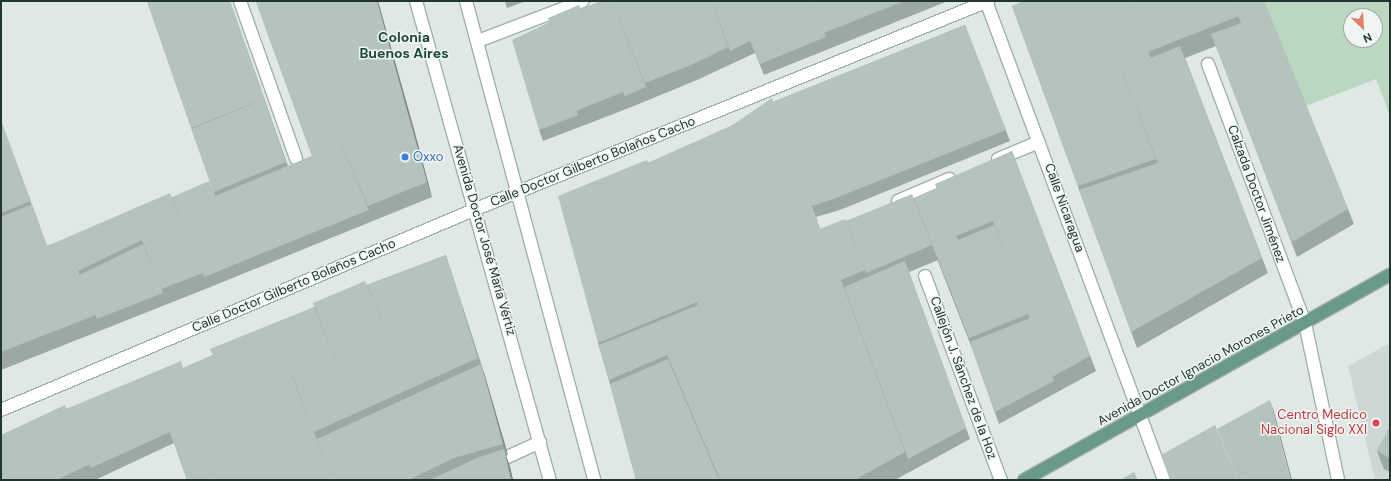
<!DOCTYPE html>
<meta charset="utf-8">
<style>
body{margin:0}
#map{position:relative;width:1391px;height:481px;overflow:hidden;background:#dfe8e4;font-family:"DM Sans",sans-serif}
div>[style]{position:absolute}
.built>*{inset:0;background:#ced8d3}
.green>*{inset:0;background:#bbd7c1}
.roads{filter:drop-shadow(1px 0 #a3afaa) drop-shadow(-1px 0 #a3afaa) drop-shadow(0 1px #a3afaa) drop-shadow(0 -1px #a3afaa)}
.minor>*{height:12px;margin:-6px;padding:0 6px;transform-origin:6px;border-radius:6px;background:#fff}
.secondary>*{height:12px;margin:-6px;padding:0 6px;transform-origin:6px;border-radius:6px;background:#fff}
.primary>*{height:12px;margin:-6px;padding:0 6px;transform-origin:6px;border-radius:6px;background:#69998b}
.wall>*{inset:0;background:#9ca8a3}
.shaded-wall>*{inset:0;background:#7f8884}
.building>*{inset:0;background:#b5c3bd}
.dots>*{width:11px;height:11px;translate:-50% -50%;box-sizing:border-box;border:2px solid #eff6f2;border-radius:50%}
span{translate:-50% -50%;white-space:nowrap;text-align:center;line-height:1.15;-webkit-text-stroke:3px #eff6f2;paint-order:stroke}
.shop-label{font-size:13px;color:#366cbe}
.left{translate:0 -50%;text-align:left}
.street-label{font-size:13px;color:#223630}
.health-label{font-size:13px;color:#be3a42}
.right{translate:-100% -50%;text-align:right}
.neighbourhood-label{font-size:14px;color:#21463c;font-weight:700}
.frame{position:absolute;inset:0;border:2px solid #223630;pointer-events:none}
.north{position:absolute;left:1343px;top:8px;width:40px;height:40px;box-sizing:border-box;background:#eff6f2;border:1px solid #9da9a4;border-radius:50%;rotate:155deg;font-size:11px;font-weight:700;line-height:16px;text-align:center;color:#223630}
.north::after{content:'';display:block;margin:auto;width:14px;height:18px;background:#e07f66;clip-path:polygon(50% 0,100% 100%,50% 72%,0 100%)}
</style>
<div id="map">
<div class="built">
<div style="clip-path:polygon(1390px 343px,1390px 480px,1375px 480px,1348px 366px)"></div>
</div>
<div class="green">
<div style="clip-path:polygon(evenodd,1264px 1px,1390px 1px,1390px 116px,1376px 79px,1306px 106px,1264px 1px,1351px 16px,1375px 16px,1375px 40px,1351px 40px,1351px 16px)"></div>
</div>
<div class="roads">
<div class="minor">
<div style="left:240px;top:1px;width:167px;rotate:70.4deg"></div>
<div style="left:986px;top:1px;width:511px;rotate:69.61deg"></div>
<div style="left:478px;top:41px;width:112px;rotate:-20.9deg"></div>
<div style="left:1208px;top:64px;width:277px;rotate:69.5deg"></div>
<div style="left:1305px;top:323px;width:160px;rotate:78.1deg"></div>
<div style="left:998px;top:159px;width:44px;rotate:-22.5deg"></div>
<div style="left:898px;top:201px;width:56px;rotate:-23.3deg"></div>
<div style="left:925px;top:276px;width:218px;rotate:69.6deg"></div>
<div style="left:1px;top:410px;width:516px;rotate:-22.94deg"></div>
<div style="left:476px;top:209px;width:553px;rotate:-22.11deg"></div>
<div style="left:492px;top:464px;width:53px;rotate:-24.6deg"></div>
</div>
<div class="secondary">
<div style="left:416px;top:1px;width:497px;rotate:74.4deg"></div>
<div style="left:466px;top:1px;width:496px;rotate:75deg"></div>
</div>
<div class="primary">
<div style="left:1024px;top:480px;width:420px;rotate:-29.3deg"></div>
</div>
</div>
<div class="wall">
<div style="clip-path:polygon(147px 1px,230px 1px,288px 166px,312px 156px,256px 1px,378px 1px,432px 197px,208px 288px,1px 370px,1px 121px,47px 246px,172px 197px,215px 196px)"></div>
<div style="clip-path:polygon(505px 1px,526px 1px,507px 8px)"></div>
<div style="clip-path:polygon(602px 1px,948px 1px,764px 75px,755px 53px,697px 80px,629px 108px,543px 141px,539px 130px,550px 22px)"></div>
<div style="clip-path:polygon(1264px 1px,1348px 209px,1354px 224px,1297px 257px,1216px 46px,1185px 58px,1268px 273px,1137px 348px,1012px 6px)"></div>
<div style="clip-path:polygon(965px 25px,1010px 141px,840px 210px,816px 217px,820px 229px,846px 221px,914px 198px,937px 188px,1012px 151px,1096px 371px,999px 424px,973px 351px,937px 259px,938px 260px,909px 272px,970px 439px,895px 480px,636px 480px,610px 384px,598px 343px,648px 163px,731px 126px,773px 102px)"></div>
<div style="clip-path:polygon(446px 255px,485px 376px,508px 455px,506px 456px,510px 467px,513px 480px,187px 480px,174px 443px,95px 480px,1px 480px,66px 409px,183px 368px,213px 355px,314px 307px,367px 285px)"></div>
<div style="clip-path:polygon(1390px 427px,1390px 472px,1384px 469px,1377px 451px)"></div>
</div>
<div class="shaded-wall">
<div style="clip-path:polygon(377px 1px,378px 1px,414px 129px,409px 118px)"></div>
<div style="clip-path:polygon(408px 114px,414px 129px,432px 197px,427px 182px)"></div>
<div style="clip-path:polygon(446px 255px,485px 376px,508px 455px,503px 444px,481px 364px)"></div>
<div style="clip-path:polygon(1270px 400px,1274px 412px,1292px 480px,1291px 480px)"></div>
<div style="clip-path:polygon(504px 449px,510px 467px,513px 480px,511px 480px)"></div>
</div>
<div class="building">
<div style="clip-path:polygon(147px 1px,230px 1px,266px 103px,264px 99px,191px 128px)"></div>
<div style="clip-path:polygon(258px 1px,377px 1px,409px 118px,408px 114px,340px 141px,369px 210px,204px 277px,172px 197px,209px 181px,215px 196px,312px 156px,256px 2px)"></div>
<div style="clip-path:polygon(602px 1px,612px 1px,646px 87px,625px 96px,581px 9px)"></div>
<div style="clip-path:polygon(612px 1px,712px 1px,728px 47px,691px 65px,645px 83px)"></div>
<div style="clip-path:polygon(712px 1px,812px 1px,826px 37px,760px 64px,750px 41px,730px 51px)"></div>
<div style="clip-path:polygon(812px 1px,904px 1px,824px 33px)"></div>
<div style="clip-path:polygon(1023px 1px,1128px 1px,1151px 58px,1180px 46px,1233px 183px,1173px 206px,1174px 208px,1096px 235px,1097px 239px,1079px 190px,1158px 163px,1120px 66px,1044px 93px,1045px 97px,1012px 6px)"></div>
<div style="clip-path:polygon(1128px 1px,1233px 1px,1239px 16px,1148px 52px)"></div>
<div style="clip-path:polygon(1233px 1px,1264px 1px,1323px 147px,1263px 169px,1265px 173px,1211px 34px,1241px 23px)"></div>
<div style="clip-path:polygon(579px 5px,623px 92px,576px 111px,553px 47px,559px 45px,548px 18px)"></div>
<div style="clip-path:polygon(550px 22px,559px 45px,553px 47px,578px 115px,539px 130px,512px 40px)"></div>
<div style="clip-path:polygon(965px 25px,1006px 130px,836px 198px,812px 206px,773px 102px)"></div>
<div style="clip-path:polygon(1120px 66px,1156px 159px,1078px 186px,1044px 93px)"></div>
<div style="clip-path:polygon(772px 98px,816px 217px,787px 229px,791px 241px,690px 283px,648px 163px,731px 126px)"></div>
<div style="clip-path:polygon(264px 99px,286px 162px,214px 192px,191px 129px)"></div>
<div style="clip-path:polygon(408px 114px,427px 182px,368px 206px,340px 141px)"></div>
<div style="clip-path:polygon(1px 121px,31px 201px,1px 213px)"></div>
<div style="clip-path:polygon(1323px 147px,1348px 209px,1292px 242px,1263px 169px)"></div>
<div style="clip-path:polygon(1012px 151px,1090px 356px,1052px 377px,1028px 314px,969px 338px,945px 276px,1004px 251px,993px 221px,956px 236px,935px 184px)"></div>
<div style="clip-path:polygon(647px 160px,690px 283px,791px 241px,787px 229px,816px 217px,820px 229px,845px 219px,865px 270px,841px 280px,905px 452px,855px 480px,720px 480px,666px 352px,708px 335px,697px 302px,598px 343px,558px 196px)"></div>
<div style="clip-path:polygon(1233px 183px,1262px 258px,1131px 332px,1096px 235px,1174px 208px,1173px 206px)"></div>
<div style="clip-path:polygon(937px 188px,958px 240px,994px 225px,1004px 251px,945px 276px,946px 280px,914px 198px)"></div>
<div style="clip-path:polygon(170px 193px,203px 273px,161px 289px,142px 240px,78px 271px,96px 315px,1px 352px,1px 217px,32px 204px,47px 246px)"></div>
<div style="clip-path:polygon(912px 194px,932px 245px,866px 273px,846px 221px)"></div>
<div style="clip-path:polygon(143px 244px,163px 293px,97px 319px,79px 275px)"></div>
<div style="clip-path:polygon(446px 255px,464px 311px,461px 304px,389px 337px,367px 285px)"></div>
<div style="clip-path:polygon(905px 261px,966px 428px,908px 459px,844px 287px)"></div>
<div style="clip-path:polygon(365px 281px,389px 337px,336px 361px,313px 303px)"></div>
<div style="clip-path:polygon(461px 304px,478px 358px,314px 432px,294px 380px)"></div>
<div style="clip-path:polygon(698px 305px,708px 335px,666px 352px,667px 355px,609px 380px,599px 345px)"></div>
<div style="clip-path:polygon(314px 307px,336px 361px,294px 380px,290px 371px,266px 382px,265px 379px,188px 415px,189px 417px,168px 427px,170px 432px,91px 468px,66px 409px,181px 361px,183px 368px,213px 355px,210px 349px)"></div>
<div style="clip-path:polygon(1030px 318px,1054px 381px,995px 412px,970px 342px)"></div>
<div style="clip-path:polygon(668px 359px,719px 480px,636px 480px,610px 384px)"></div>
<div style="clip-path:polygon(481px 364px,503px 444px,454px 458px,409px 480px,333px 480px,317px 439px)"></div>
<div style="clip-path:polygon(290px 371px,314px 432px,333px 480px,303px 480px,266px 382px)"></div>
<div style="clip-path:polygon(265px 379px,303px 480px,215px 480px,188px 415px)"></div>
<div style="clip-path:polygon(1270px 400px,1285px 459px,1284px 455px,1240px 480px,1238px 480px,1217px 429px)"></div>
<div style="clip-path:polygon(65px 405px,90px 464px,57px 480px,1px 480px,1px 435px)"></div>
<div style="clip-path:polygon(189px 417px,215px 480px,187px 480px,168px 427px)"></div>
<div style="clip-path:polygon(1215px 425px,1238px 480px,1170px 480px,1161px 455px)"></div>
<div style="clip-path:polygon(1390px 427px,1390px 458px,1377px 451px)"></div>
<div style="clip-path:polygon(504px 449px,511px 480px,430px 480px,477px 458px)"></div>
<div style="clip-path:polygon(1284px 455px,1291px 480px,1240px 480px)"></div>
<div style="clip-path:polygon(1134px 472px,1138px 480px,1120px 480px)"></div>
</div>
<div class="dots">
<div style="left:405px;top:157px;background:#3f7fe0"></div>
<div style="left:1376px;top:423px;background:#e0444e"></div>
</div>
<div class="shop-label">
<span class="left" style="left:413px;top:157px">Oxxo</span>
</div>
<div class="street-label">
<span style="left:593px;top:162px;rotate:-22deg">Calle Doctor Gilberto Bolaños Cacho</span>
<span style="left:1256px;top:194px;rotate:70deg">Calzada Doctor Jiménez</span>
<span style="left:1064px;top:208px;rotate:70deg">Calle Nicaragua</span>
<span style="left:484px;top:240px;rotate:74deg">Avenida Doctor José María Vértiz</span>
<span style="left:294px;top:286px;rotate:-23deg">Calle Doctor Gilberto Bolaños Cacho</span>
<span style="left:1201px;top:366px;rotate:-29deg">Avenida Doctor Ignacio Morones Prieto</span>
<span style="left:963px;top:378px;rotate:70deg">Callejón J. Sánchez de la Hoz</span>
</div>
<div class="health-label">
<span class="right" style="left:1367px;top:423px">Centro Medico<br>Nacional Siglo XXI</span>
</div>
<div class="neighbourhood-label">
<span style="left:404px;top:45px">Colonia<br>Buenos Aires</span>
</div>
<div class="frame"></div>
<div class="north">N</div>
</div>
